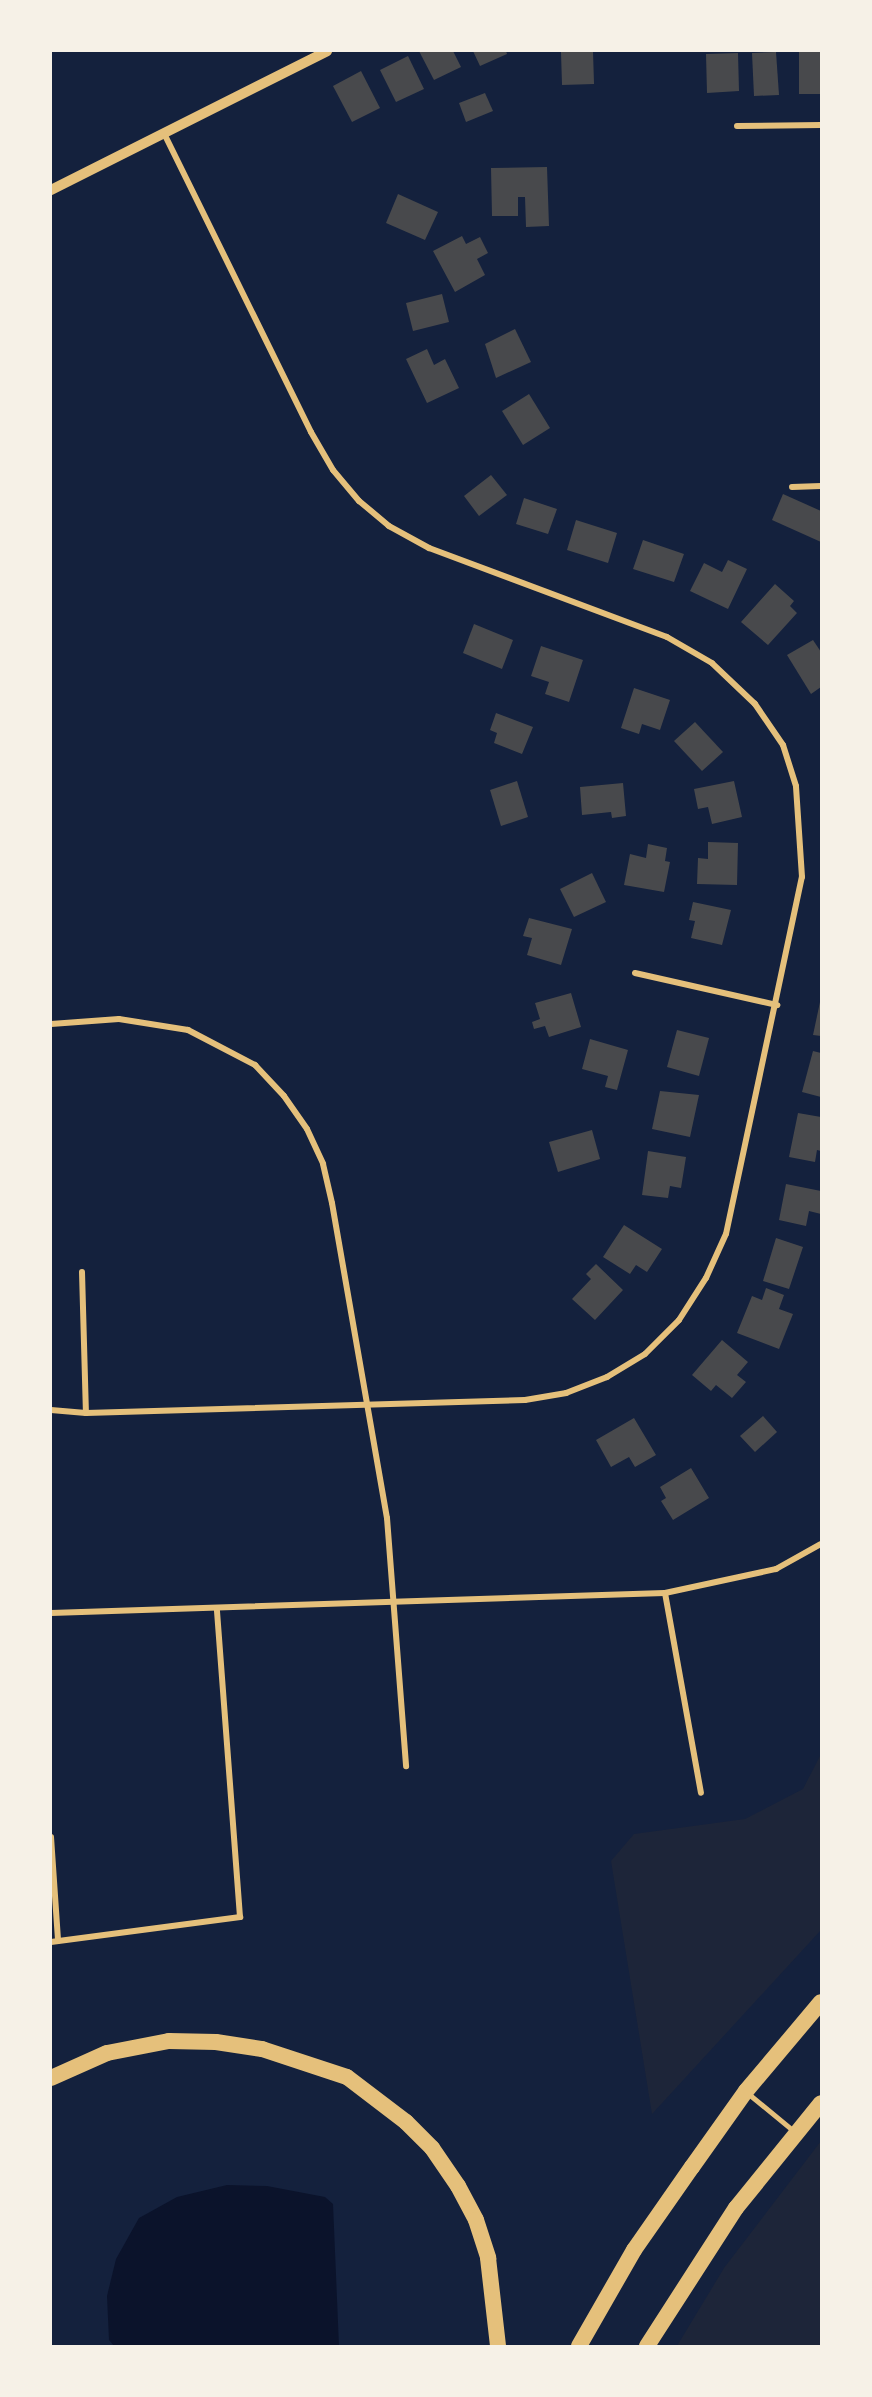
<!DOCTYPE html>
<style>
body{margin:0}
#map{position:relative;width:872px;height:2397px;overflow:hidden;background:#14213d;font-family:"Asap Condensed",sans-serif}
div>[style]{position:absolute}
.green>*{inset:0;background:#1d2539}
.water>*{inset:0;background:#0b132b}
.building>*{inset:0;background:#48494c}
.service>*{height:4.5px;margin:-2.25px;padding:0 2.25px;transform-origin:2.25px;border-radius:2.25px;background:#e5c07b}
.minor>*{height:6px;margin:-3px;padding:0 3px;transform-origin:3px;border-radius:3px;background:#e5c07b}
.tertiary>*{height:10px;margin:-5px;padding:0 5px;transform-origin:5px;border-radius:5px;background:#e5c07b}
.motorway>*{height:16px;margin:-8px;padding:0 8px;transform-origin:8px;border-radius:8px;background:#e5c07b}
span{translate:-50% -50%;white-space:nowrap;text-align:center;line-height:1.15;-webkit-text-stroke:4.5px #f6f1e7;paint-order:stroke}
.frame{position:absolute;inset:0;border:52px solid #f6f1e7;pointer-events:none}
</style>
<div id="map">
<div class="green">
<div style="clip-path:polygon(821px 1754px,821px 1930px,652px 2114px,611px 1861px,634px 1834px,745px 1819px,803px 1789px)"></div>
<div style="clip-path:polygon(821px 2141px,821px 2346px,677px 2346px,724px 2268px)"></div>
</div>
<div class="water">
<div style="clip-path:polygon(227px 2185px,267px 2186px,325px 2197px,333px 2204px,339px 2346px,114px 2346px,109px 2340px,107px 2296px,116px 2259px,139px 2218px,177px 2197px)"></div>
</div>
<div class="building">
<div style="clip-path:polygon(419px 51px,453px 51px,461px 67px,434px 80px)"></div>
<div style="clip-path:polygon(473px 51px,506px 51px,507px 54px,480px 66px)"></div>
<div style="clip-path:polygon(593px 51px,594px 84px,562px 85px,561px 52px)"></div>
<div style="clip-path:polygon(799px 51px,821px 51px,821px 94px,799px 94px)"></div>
<div style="clip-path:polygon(776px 52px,779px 95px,754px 96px,752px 53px)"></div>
<div style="clip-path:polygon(738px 53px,739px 91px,707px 93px,706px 54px)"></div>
<div style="clip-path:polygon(408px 56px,424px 89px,396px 102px,380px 70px)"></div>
<div style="clip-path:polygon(361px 71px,380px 108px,352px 122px,333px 86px)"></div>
<div style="clip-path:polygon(485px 93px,493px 111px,466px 122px,459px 103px)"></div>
<div style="clip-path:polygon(547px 167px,549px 226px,526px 227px,525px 197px,518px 197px,518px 216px,492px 216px,491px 168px)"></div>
<div style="clip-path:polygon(398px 194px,438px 212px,425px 240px,386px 223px)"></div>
<div style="clip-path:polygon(462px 236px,466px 244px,480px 237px,488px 253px,477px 259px,485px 275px,455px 292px,433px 251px)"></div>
<div style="clip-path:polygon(442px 294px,449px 322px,413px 331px,406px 303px)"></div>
<div style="clip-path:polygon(515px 329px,531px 362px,496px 378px,485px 344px)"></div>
<div style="clip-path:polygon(427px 349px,434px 365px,445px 359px,459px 388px,427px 403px,406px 359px)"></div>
<div style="clip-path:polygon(529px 394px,550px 428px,523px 445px,502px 411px)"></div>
<div style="clip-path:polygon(491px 475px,507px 495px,479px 516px,464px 496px)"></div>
<div style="clip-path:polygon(783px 494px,821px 511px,821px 542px,772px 520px)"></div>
<div style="clip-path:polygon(524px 498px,557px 509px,548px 534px,516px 524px)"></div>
<div style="clip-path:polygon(576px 520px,617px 533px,608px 563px,567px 550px)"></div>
<div style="clip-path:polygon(643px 540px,684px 554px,674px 582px,633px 569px)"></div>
<div style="clip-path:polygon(728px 560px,747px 569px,728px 609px,690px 591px,704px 563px,722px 572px)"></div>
<div style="clip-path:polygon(775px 584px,794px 601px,790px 606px,797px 613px,768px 645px,741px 622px)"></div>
<div style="clip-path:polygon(474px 624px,513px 640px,502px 669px,463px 653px)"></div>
<div style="clip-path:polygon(813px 640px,821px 652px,821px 687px,811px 694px,787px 655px)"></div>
<div style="clip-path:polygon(541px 646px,583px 660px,569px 702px,545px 694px,549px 682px,531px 676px)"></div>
<div style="clip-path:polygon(634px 688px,670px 700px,660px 730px,642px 724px,639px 734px,621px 728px)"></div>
<div style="clip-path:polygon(496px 713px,533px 727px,522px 754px,494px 743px,497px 733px,490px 730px)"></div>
<div style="clip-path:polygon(695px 722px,723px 752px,702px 771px,674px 741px)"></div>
<div style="clip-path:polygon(517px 781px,528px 817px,501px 826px,490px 790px)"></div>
<div style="clip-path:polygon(734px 781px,742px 817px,712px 824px,708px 807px,698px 809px,694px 789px)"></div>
<div style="clip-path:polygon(623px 783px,626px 816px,612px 818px,611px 812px,582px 815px,580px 787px)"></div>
<div style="clip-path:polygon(708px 842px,738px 843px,737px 885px,697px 884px,698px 858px,708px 859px)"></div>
<div style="clip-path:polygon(648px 844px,667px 848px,665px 861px,670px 862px,664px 892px,624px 885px,630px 854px,646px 858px)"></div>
<div style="clip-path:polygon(592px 873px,606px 902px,574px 917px,560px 889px)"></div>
<div style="clip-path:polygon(693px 902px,731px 910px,722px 945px,691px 938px,695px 921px,689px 920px)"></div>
<div style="clip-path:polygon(529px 918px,572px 929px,561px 965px,527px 955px,532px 938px,523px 936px)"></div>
<div style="clip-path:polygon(571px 993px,581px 1027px,549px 1037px,545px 1026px,534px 1029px,532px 1022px,540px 1019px,535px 1003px)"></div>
<div style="clip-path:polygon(820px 1002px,821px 1002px,821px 1036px,813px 1035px)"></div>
<div style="clip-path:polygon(677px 1030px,709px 1038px,699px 1076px,667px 1067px)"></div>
<div style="clip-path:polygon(590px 1039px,628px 1050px,617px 1090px,605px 1087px,608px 1076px,582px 1069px)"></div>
<div style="clip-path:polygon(813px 1051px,821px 1053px,821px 1097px,802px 1092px)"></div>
<div style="clip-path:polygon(660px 1091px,699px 1095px,690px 1137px,652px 1129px)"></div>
<div style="clip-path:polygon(798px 1113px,821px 1117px,821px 1151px,817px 1150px,815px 1162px,789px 1157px)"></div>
<div style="clip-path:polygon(592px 1130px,600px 1159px,558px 1172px,549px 1142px)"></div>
<div style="clip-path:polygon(648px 1151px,686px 1157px,681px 1188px,670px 1186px,668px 1198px,642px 1195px)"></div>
<div style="clip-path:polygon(786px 1184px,821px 1191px,821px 1214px,809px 1211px,806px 1226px,779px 1220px)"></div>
<div style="clip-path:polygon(624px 1225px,662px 1249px,647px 1272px,636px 1265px,630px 1274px,603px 1257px)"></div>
<div style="clip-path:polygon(776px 1238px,803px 1247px,789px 1289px,763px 1281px)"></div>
<div style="clip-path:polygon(596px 1264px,623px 1290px,595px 1320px,572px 1299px,591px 1279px,586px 1274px)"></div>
<div style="clip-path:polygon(766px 1288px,784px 1295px,779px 1309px,793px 1314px,779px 1349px,737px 1333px,752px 1296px,762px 1300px)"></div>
<div style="clip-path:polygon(722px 1340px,748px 1362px,737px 1375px,746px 1382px,732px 1398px,716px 1385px,711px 1391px,692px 1375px)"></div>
<div style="clip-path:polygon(763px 1416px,777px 1432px,755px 1452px,740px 1436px)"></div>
<div style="clip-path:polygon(634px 1418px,656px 1455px,635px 1467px,629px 1457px,611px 1467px,596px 1440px)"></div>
<div style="clip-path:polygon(691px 1468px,709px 1498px,673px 1520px,661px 1501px,666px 1498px,660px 1487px)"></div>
</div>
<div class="service">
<div style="left:749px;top:2094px;width:58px;rotate:39.4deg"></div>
</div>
<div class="minor">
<div style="left:737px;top:126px;width:84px;rotate:-0.7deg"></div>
<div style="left:792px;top:487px;width:29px;rotate:-2deg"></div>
<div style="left:635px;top:973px;width:146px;rotate:12.7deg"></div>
<div style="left:51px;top:1024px;width:68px;rotate:-4.2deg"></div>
<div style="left:119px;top:1019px;width:70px;rotate:9.1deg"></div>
<div style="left:188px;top:1030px;width:76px;rotate:27.6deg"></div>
<div style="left:255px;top:1065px;width:42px;rotate:46.9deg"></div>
<div style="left:284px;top:1096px;width:40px;rotate:55.1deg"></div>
<div style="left:307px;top:1129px;width:38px;rotate:65deg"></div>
<div style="left:323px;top:1164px;width:40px;rotate:77deg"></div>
<div style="left:332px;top:1203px;width:320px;rotate:80.1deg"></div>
<div style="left:387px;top:1518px;width:249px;rotate:85.6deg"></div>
<div style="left:82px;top:1272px;width:141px;rotate:88.4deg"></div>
<div style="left:51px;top:1410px;width:35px;rotate:5deg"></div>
<div style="left:86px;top:1413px;width:439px;rotate:-1.7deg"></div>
<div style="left:525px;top:1400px;width:42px;rotate:-9.7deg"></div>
<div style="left:566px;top:1393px;width:44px;rotate:-21.3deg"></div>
<div style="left:607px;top:1377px;width:44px;rotate:-31.2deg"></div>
<div style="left:645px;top:1354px;width:48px;rotate:-45deg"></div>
<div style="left:679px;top:1320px;width:50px;rotate:-57.3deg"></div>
<div style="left:706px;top:1278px;width:48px;rotate:-65.6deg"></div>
<div style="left:726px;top:1234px;width:365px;rotate:-78deg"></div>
<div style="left:802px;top:877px;width:91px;rotate:-93.8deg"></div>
<div style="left:796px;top:786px;width:43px;rotate:-107.6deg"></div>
<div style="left:783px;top:745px;width:50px;rotate:-124.3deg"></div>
<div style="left:755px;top:704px;width:59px;rotate:-136.4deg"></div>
<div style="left:712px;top:663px;width:52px;rotate:-150deg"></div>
<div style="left:667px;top:637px;width:254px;rotate:-159.5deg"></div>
<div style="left:429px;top:548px;width:46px;rotate:-151.2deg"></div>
<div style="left:389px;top:526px;width:39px;rotate:-140deg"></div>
<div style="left:359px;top:501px;width:40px;rotate:-130deg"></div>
<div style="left:333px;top:470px;width:44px;rotate:-120.1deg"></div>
<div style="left:311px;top:432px;width:333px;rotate:-116.2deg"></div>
<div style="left:665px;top:1593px;width:203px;rotate:79.8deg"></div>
<div style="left:51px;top:1613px;width:614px;rotate:-1.87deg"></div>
<div style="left:665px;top:1593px;width:114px;rotate:-12.2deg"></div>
<div style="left:776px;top:1569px;width:51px;rotate:-29.1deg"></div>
<div style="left:51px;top:1837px;width:104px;rotate:86.1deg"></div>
<div style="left:51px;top:1942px;width:191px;rotate:-7.5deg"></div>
<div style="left:240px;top:1917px;width:309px;rotate:-94.3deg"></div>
</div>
<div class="tertiary">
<div style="left:51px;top:190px;width:309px;rotate:-26.7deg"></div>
</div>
<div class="motorway">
<div style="left:51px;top:2078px;width:61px;rotate:-24.1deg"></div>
<div style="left:107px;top:2053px;width:63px;rotate:-11deg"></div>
<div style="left:169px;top:2041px;width:47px;rotate:1.2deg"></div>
<div style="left:216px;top:2042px;width:47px;rotate:8.7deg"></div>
<div style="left:262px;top:2049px;width:89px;rotate:18.2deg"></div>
<div style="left:347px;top:2077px;width:74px;rotate:37.3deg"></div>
<div style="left:406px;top:2122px;width:37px;rotate:45deg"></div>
<div style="left:432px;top:2148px;width:46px;rotate:55.6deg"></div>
<div style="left:458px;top:2186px;width:38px;rotate:62deg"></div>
<div style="left:476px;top:2220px;width:40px;rotate:72deg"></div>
<div style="left:488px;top:2258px;width:89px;rotate:83.5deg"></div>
<div style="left:579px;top:2346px;width:111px;rotate:-60.2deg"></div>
<div style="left:634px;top:2250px;width:101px;rotate:-55.1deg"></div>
<div style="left:692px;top:2167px;width:93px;rotate:-54.6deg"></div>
<div style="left:746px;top:2091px;width:116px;rotate:-49.9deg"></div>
<div style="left:647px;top:2346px;width:164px;rotate:-57.2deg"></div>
<div style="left:736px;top:2208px;width:135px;rotate:-51deg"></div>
</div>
<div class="frame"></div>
</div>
